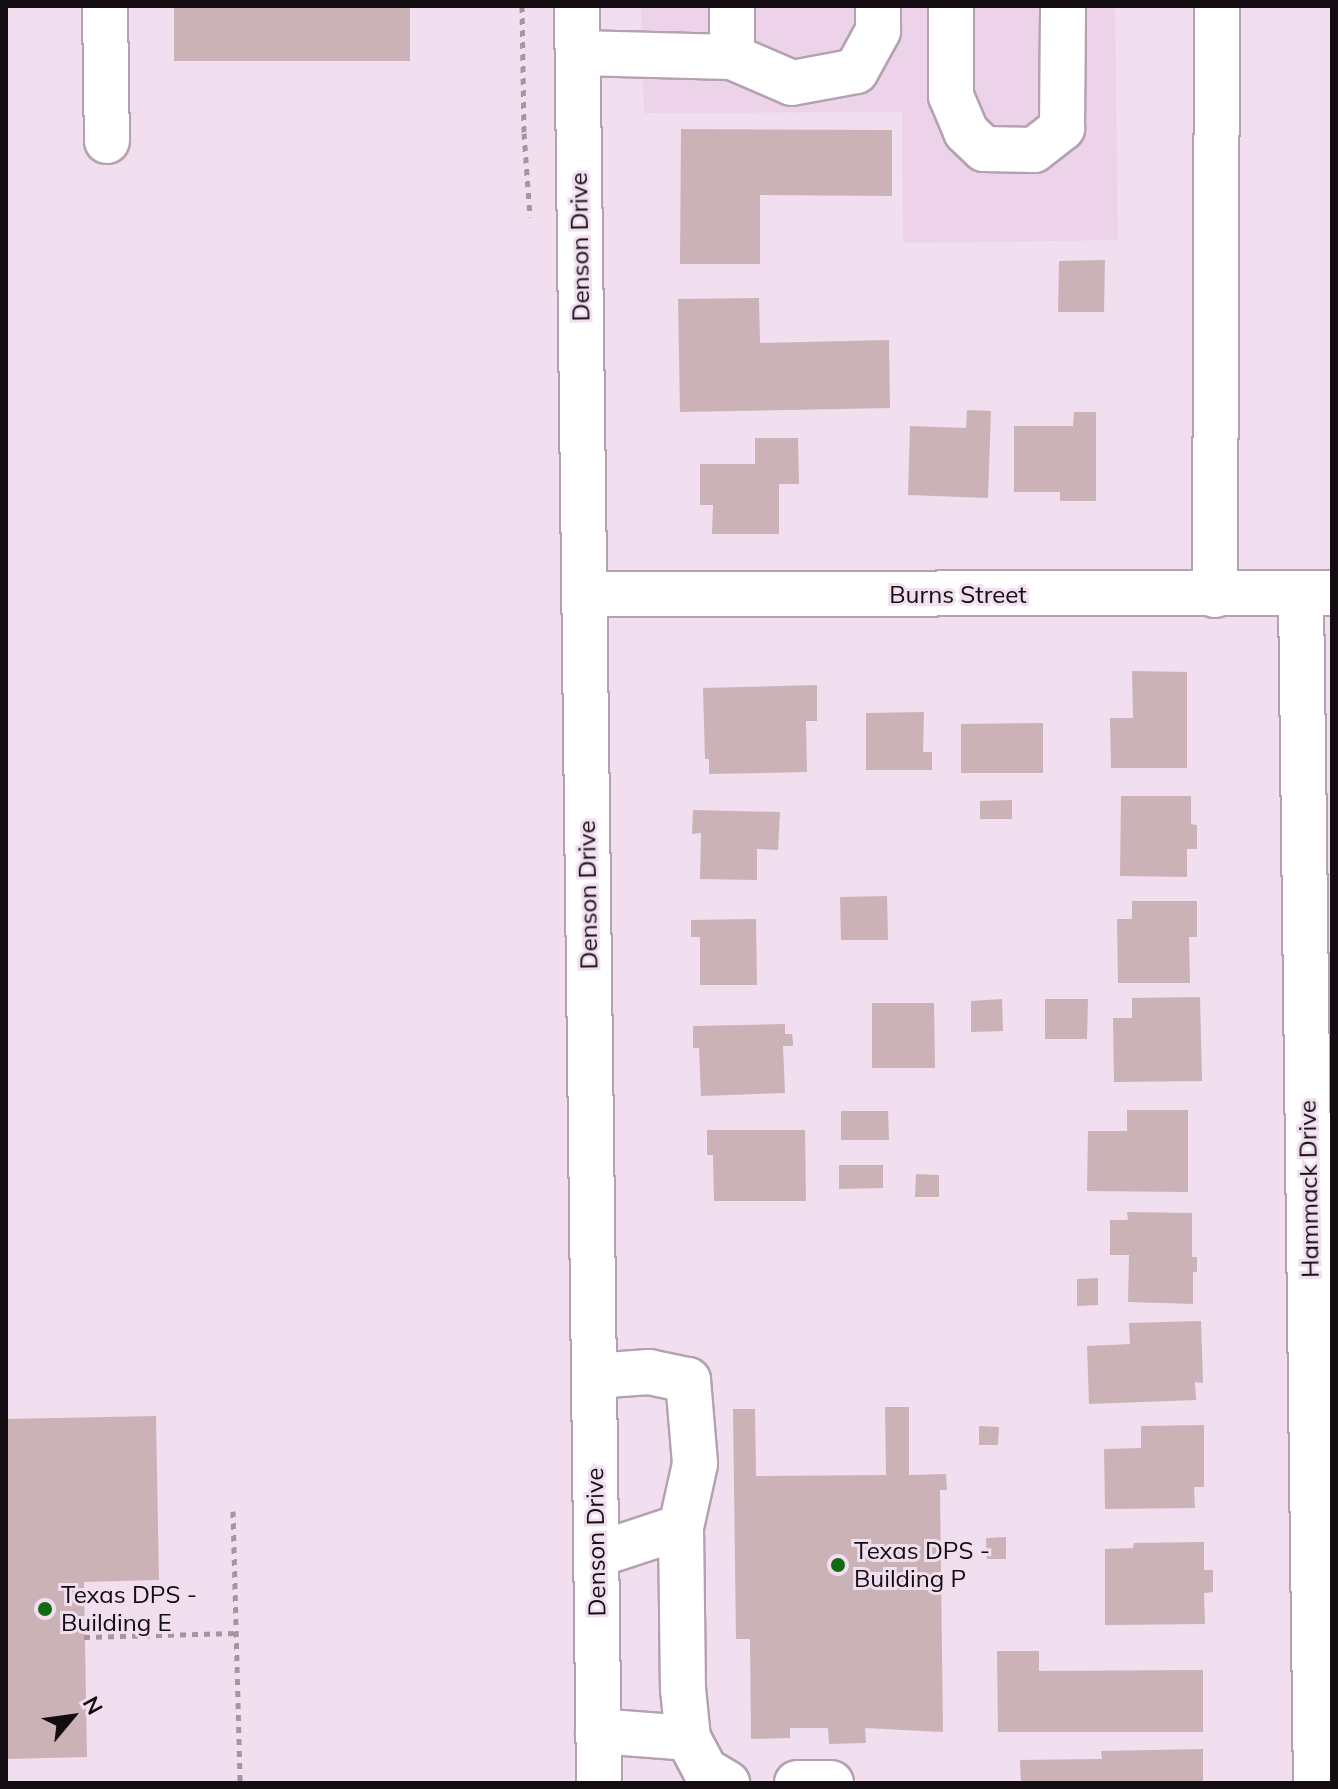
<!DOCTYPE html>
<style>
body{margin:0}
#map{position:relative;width:1338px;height:1789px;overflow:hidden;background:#f1deee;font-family:Mulish,sans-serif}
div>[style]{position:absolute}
.built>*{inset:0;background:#edd3e9}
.building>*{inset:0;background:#cbb2b6}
.path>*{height:5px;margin-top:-2.5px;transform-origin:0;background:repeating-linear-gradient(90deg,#a495a2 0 6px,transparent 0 12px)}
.roads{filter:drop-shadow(2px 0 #b4a1b1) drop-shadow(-2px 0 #b4a1b1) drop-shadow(0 2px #b4a1b1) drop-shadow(0 -2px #b4a1b1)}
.minor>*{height:44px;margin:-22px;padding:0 22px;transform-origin:22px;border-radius:22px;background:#fff}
.dots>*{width:22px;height:22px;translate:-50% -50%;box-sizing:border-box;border:4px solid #f1deee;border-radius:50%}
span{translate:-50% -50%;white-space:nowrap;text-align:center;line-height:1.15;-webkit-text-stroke:6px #f1deee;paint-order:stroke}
.street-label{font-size:24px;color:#130d12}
.poi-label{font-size:24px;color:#130d12}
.left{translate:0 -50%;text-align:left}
.frame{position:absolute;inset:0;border:8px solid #130d12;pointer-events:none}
.north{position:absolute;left:32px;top:1677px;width:80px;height:80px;-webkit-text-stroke:6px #f1deee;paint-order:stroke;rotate:61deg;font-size:22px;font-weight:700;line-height:32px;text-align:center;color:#130d12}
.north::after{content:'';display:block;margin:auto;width:28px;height:36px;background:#130d12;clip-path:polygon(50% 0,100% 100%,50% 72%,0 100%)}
</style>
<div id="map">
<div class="built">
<div style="clip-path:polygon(641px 6px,1115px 6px,1118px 240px,903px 243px,902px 112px,644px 113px)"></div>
</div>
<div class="building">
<div style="clip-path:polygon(174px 6px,410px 6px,410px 61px,174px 61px)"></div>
<div style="clip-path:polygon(681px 129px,892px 130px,892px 196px,760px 195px,760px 264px,680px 264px)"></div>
<div style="clip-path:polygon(1105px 260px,1104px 312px,1058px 312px,1059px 261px)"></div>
<div style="clip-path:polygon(759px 298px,760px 343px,889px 340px,890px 408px,680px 412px,678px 299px)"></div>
<div style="clip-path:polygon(967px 410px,991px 411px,988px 498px,908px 495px,910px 426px,966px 428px)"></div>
<div style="clip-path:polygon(1074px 412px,1096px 412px,1096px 501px,1060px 501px,1060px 492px,1014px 492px,1014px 426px,1073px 426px)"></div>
<div style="clip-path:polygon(755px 438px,798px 438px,799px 484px,779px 484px,779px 534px,712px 534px,713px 505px,700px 505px,700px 464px,755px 464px)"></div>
<div style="clip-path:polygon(1132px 671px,1187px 672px,1187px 768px,1111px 768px,1110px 718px,1133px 718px)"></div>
<div style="clip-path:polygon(817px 685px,817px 721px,806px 721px,807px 772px,709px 774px,709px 759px,705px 759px,703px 688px)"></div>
<div style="clip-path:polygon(924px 712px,923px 752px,932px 752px,932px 770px,866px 770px,866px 713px)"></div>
<div style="clip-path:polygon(1043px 723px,1043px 773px,961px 773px,961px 724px)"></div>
<div style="clip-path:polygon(1121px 796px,1191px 796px,1191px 824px,1197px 825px,1197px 849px,1187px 849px,1187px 877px,1120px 876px)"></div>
<div style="clip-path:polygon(1012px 800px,1012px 819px,980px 819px,980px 801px)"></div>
<div style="clip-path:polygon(693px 810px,780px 812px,778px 850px,757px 849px,757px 880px,700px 879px,701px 833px,692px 834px)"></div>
<div style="clip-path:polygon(887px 896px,888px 940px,841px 940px,840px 897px)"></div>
<div style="clip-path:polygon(1132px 901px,1197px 901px,1197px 937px,1189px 937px,1190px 983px,1118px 983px,1117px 919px,1132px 919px)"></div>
<div style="clip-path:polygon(756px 919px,757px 985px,700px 985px,700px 937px,691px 937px,691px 920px)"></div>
<div style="clip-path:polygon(1200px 997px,1202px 1081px,1114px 1082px,1113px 1018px,1132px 1018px,1132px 998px)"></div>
<div style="clip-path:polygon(1002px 999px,1003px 1031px,971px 1032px,971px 1001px)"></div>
<div style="clip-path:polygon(1045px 999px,1088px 999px,1087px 1039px,1045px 1039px)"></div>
<div style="clip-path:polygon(872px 1003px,934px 1003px,935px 1068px,872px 1068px)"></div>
<div style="clip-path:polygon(785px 1024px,785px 1034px,792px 1034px,793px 1042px,793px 1046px,783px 1046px,785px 1093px,701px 1096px,699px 1048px,693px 1048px,693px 1026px)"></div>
<div style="clip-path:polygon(1127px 1110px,1188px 1110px,1188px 1192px,1087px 1191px,1088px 1131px,1127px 1131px)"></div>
<div style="clip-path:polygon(841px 1111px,888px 1111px,889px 1140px,841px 1140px)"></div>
<div style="clip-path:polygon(707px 1130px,805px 1130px,806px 1201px,714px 1201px,713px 1155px,707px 1155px)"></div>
<div style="clip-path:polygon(839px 1165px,883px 1165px,883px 1188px,839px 1189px)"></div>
<div style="clip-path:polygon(916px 1174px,939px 1175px,939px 1197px,915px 1197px)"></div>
<div style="clip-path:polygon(1127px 1212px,1192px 1213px,1192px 1257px,1197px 1257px,1197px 1272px,1193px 1272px,1193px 1304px,1128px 1302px,1129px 1255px,1110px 1255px,1110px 1220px,1128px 1220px)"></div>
<div style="clip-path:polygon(1098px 1278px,1098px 1305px,1077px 1306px,1077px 1279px)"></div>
<div style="clip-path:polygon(1201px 1321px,1203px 1383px,1195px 1382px,1196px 1400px,1089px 1404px,1087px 1346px,1130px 1344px,1129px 1323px)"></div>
<div style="clip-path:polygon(885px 1407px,909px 1407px,909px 1475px,946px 1474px,947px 1490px,940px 1490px,943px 1732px,865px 1728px,866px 1743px,829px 1744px,828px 1728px,790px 1728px,790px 1738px,751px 1739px,750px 1639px,736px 1639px,733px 1409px,755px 1409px,756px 1476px,886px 1475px)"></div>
<div style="clip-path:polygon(156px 1416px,159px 1580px,84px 1582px,87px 1757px,6px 1759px,6px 1419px)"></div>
<div style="clip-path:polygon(1204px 1425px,1204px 1487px,1194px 1487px,1195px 1508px,1105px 1509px,1104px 1449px,1141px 1448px,1141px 1426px)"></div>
<div style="clip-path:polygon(979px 1426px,999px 1427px,998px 1445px,979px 1445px)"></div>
<div style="clip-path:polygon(1006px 1537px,1006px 1559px,987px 1559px,986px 1538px)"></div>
<div style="clip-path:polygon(1204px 1542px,1204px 1570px,1213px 1570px,1213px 1592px,1204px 1593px,1205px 1624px,1105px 1625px,1105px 1549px,1133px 1548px,1134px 1543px)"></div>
<div style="clip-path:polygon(997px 1651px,1039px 1651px,1039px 1671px,1203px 1670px,1203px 1732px,998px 1732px)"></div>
<div style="clip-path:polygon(1203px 1749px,1203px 1783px,1021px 1783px,1020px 1760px,1102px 1759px,1101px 1751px)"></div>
</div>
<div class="path">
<div style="left:522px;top:6px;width:127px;rotate:89.1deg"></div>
<div style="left:524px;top:133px;width:84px;rotate:85.9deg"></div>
<div style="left:233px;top:1511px;width:272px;rotate:88.5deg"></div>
<div style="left:84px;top:1637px;width:152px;rotate:-1.5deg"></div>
</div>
<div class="roads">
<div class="minor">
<div style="left:105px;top:6px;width:135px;rotate:89.2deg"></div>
<div style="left:577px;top:6px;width:1777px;rotate:89.29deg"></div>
<div style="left:951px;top:6px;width:90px;rotate:90deg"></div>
<div style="left:951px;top:96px;width:39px;rotate:67deg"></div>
<div style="left:966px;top:132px;width:25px;rotate:43deg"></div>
<div style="left:984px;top:149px;width:50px;rotate:1.1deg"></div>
<div style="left:1034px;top:150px;width:36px;rotate:-38deg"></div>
<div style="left:1062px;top:128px;width:122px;rotate:-89.5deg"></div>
<div style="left:578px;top:53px;width:154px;rotate:1.5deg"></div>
<div style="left:732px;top:57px;width:51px;rotate:-90deg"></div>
<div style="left:732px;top:57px;width:65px;rotate:23.4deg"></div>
<div style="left:792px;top:83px;width:65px;rotate:-10.6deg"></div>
<div style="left:856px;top:71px;width:46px;rotate:-61.2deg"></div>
<div style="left:878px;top:31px;width:25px;rotate:-90deg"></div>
<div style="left:584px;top:594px;width:748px;rotate:-0.08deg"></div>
<div style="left:1215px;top:595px;width:589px;rotate:-89.81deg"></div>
<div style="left:1301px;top:595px;width:1188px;rotate:89.28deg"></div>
<div style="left:594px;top:1376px;width:55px;rotate:-4.2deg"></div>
<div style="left:649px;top:1372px;width:40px;rotate:12deg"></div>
<div style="left:688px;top:1380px;width:84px;rotate:85.2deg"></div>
<div style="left:695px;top:1464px;width:65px;rotate:102.5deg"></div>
<div style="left:681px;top:1527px;width:89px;rotate:161.8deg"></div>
<div style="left:681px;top:1527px;width:162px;rotate:89.3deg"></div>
<div style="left:683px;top:1689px;width:49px;rotate:84.2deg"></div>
<div style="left:688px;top:1738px;width:36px;rotate:62deg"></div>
<div style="left:705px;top:1770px;width:26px;rotate:31deg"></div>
<div style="left:598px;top:1731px;width:90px;rotate:4.4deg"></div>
<div style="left:797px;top:1783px;width:34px"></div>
</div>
</div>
<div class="dots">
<div style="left:838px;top:1565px;background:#106b14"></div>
<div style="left:45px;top:1609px;background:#106b14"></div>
</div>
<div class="street-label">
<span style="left:580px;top:247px;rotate:-91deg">Denson Drive</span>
<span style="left:958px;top:595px">Burns Street</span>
<span style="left:588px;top:895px;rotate:-91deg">Denson Drive</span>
<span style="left:1309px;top:1189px;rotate:-91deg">Hammack Drive</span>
<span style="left:596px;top:1542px;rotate:-91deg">Denson Drive</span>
</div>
<div class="poi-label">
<span class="left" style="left:854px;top:1565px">Texas DPS -<br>Building P</span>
<span class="left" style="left:61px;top:1609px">Texas DPS -<br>Building E</span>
</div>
<div class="frame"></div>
<div class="north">N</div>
</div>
